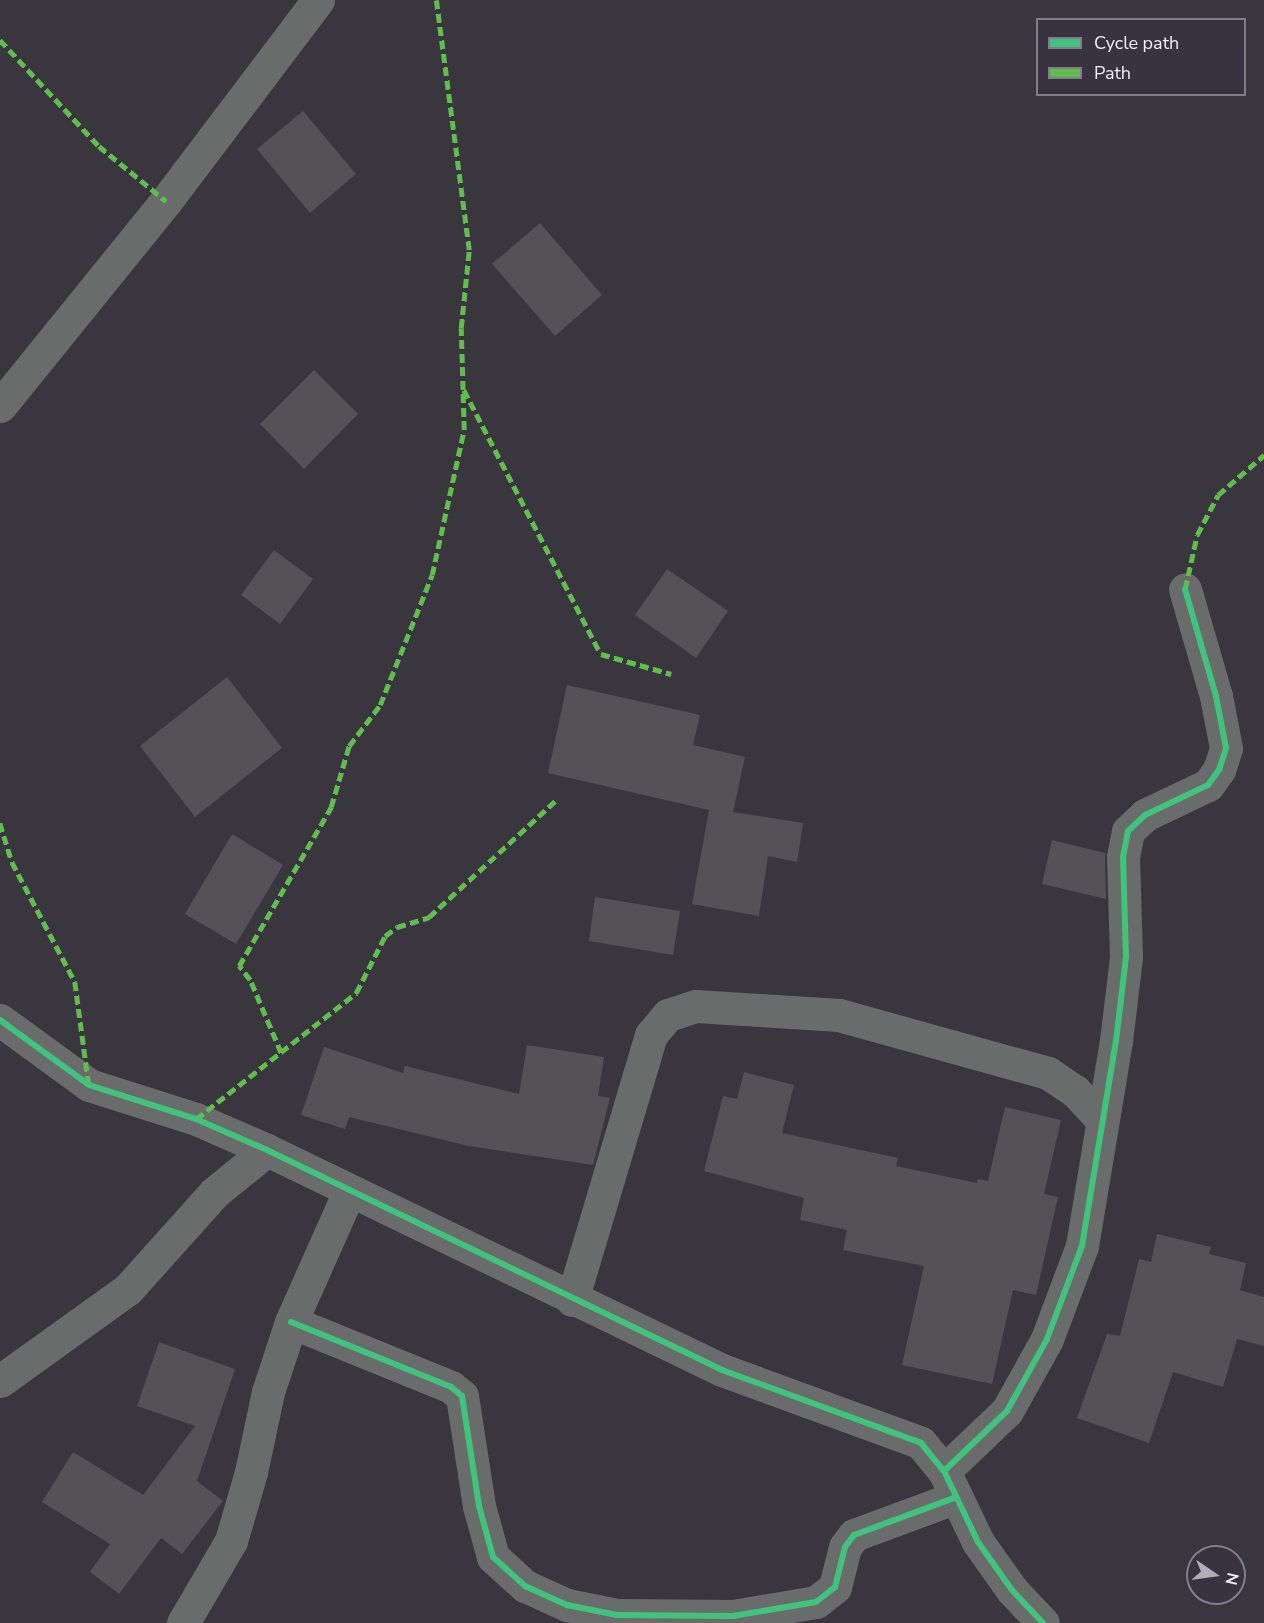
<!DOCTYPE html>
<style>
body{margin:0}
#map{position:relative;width:1264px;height:1623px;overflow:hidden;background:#3a363e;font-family:"Nunito Sans",sans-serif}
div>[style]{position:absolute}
.building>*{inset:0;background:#545157}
.minor>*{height:33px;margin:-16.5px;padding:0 16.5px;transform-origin:16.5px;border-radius:16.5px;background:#6a6c6c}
.quiet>*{height:4.5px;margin-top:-2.25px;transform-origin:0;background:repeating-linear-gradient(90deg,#5fbe4e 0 9px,transparent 0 13.5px)}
.cycleway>*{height:6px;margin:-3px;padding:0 3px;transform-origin:3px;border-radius:3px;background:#40c37c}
span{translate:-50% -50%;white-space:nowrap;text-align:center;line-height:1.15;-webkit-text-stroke:6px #393341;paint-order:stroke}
.legend{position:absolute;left:1036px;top:18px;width:210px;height:78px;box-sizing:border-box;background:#393341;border:2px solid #827d89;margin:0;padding:8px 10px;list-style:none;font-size:18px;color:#f0edf5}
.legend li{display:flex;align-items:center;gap:12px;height:30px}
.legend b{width:30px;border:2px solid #827d89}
.north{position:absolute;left:1186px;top:1545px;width:60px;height:60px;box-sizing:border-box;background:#393341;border:2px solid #827d89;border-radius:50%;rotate:103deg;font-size:16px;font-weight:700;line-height:24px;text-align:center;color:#f0edf5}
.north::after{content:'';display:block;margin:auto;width:21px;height:27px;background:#b0adb5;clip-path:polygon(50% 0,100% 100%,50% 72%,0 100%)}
</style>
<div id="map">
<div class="building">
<div style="clip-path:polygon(303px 111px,356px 174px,310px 213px,257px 149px)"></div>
<div style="clip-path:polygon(540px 223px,602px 295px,555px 336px,492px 264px)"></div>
<div style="clip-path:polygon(314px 370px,358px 414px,304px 469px,260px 424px)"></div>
<div style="clip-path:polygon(274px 550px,313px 579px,280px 624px,241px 595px)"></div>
<div style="clip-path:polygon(667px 569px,728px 611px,696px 658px,635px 615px)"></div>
<div style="clip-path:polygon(227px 677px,282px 748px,195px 817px,140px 746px)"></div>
<div style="clip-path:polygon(567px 685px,700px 715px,693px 745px,745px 757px,733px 812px,803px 823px,797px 862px,768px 856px,759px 916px,692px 904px,709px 810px,548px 773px)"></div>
<div style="clip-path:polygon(232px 834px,283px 865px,236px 944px,185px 914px)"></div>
<div style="clip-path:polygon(1052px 840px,1105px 853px,1106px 899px,1042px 884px)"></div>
<div style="clip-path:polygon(595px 897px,680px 911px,673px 955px,589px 941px)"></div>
<div style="clip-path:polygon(527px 1045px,604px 1057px,598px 1096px,610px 1098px,593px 1165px,469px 1146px,349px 1117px,345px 1129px,301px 1115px,324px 1047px,403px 1073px,405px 1066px,519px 1094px)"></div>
<div style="clip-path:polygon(744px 1072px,794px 1085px,782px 1133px,898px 1158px,896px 1166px,977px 1183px,978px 1179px,988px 1181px,1005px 1107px,1061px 1120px,1044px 1194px,1058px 1197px,1036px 1295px,1013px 1290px,992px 1384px,902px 1365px,924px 1266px,843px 1250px,847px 1230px,800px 1220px,804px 1198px,704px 1171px,723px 1096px,737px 1099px)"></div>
<div style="clip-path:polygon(1157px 1234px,1211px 1247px,1209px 1254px,1246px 1263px,1240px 1290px,1264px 1297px,1264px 1346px,1237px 1339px,1223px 1387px,1173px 1372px,1149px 1443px,1077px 1418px,1107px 1334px,1120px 1336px,1139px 1259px,1151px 1262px)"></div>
<div style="clip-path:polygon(159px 1342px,235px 1369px,197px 1481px,223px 1501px,182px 1554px,161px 1538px,119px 1594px,90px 1572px,110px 1544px,42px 1502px,73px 1452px,143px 1495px,195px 1426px,137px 1406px)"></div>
</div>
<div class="minor">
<div style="left:0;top:406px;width:264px;rotate:-51deg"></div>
<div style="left:166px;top:201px;width:252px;rotate:-52.9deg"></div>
<div style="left:0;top:1020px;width:110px;rotate:36.1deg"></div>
<div style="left:89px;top:1085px;width:112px;rotate:17.6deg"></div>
<div style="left:196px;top:1119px;width:77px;rotate:23.6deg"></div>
<div style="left:267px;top:1150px;width:505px;rotate:25.8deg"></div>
<div style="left:722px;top:1370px;width:212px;rotate:20.1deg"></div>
<div style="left:921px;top:1443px;width:36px;rotate:51deg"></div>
<div style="left:944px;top:1471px;width:79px;rotate:64.4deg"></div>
<div style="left:978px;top:1542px;width:59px;rotate:54.7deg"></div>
<div style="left:1012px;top:1590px;width:45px;rotate:46.8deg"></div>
<div style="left:572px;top:1300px;width:277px;rotate:-73.4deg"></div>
<div style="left:651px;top:1035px;width:26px;rotate:-50deg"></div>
<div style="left:668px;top:1015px;width:29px;rotate:-18deg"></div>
<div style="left:696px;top:1006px;width:143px;rotate:3.6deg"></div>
<div style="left:839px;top:1015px;width:217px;rotate:15.5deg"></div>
<div style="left:1048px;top:1073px;width:32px;rotate:34deg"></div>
<div style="left:1075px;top:1091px;width:40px;rotate:47deg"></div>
<div style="left:291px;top:1322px;width:173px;rotate:22.1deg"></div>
<div style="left:451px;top:1387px;width:14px;rotate:39deg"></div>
<div style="left:462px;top:1396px;width:111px;rotate:81.2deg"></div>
<div style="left:479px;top:1506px;width:53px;rotate:74.6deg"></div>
<div style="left:493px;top:1557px;width:43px;rotate:42.2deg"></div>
<div style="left:525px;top:1586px;width:46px;rotate:24.3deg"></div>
<div style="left:567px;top:1605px;width:51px;rotate:11.3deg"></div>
<div style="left:617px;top:1615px;width:116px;rotate:0.5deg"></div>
<div style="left:733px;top:1616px;width:84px;rotate:-9.6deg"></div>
<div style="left:816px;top:1602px;width:24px;rotate:-38deg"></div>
<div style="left:835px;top:1587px;width:41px;rotate:-76deg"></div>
<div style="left:845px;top:1547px;width:15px;rotate:-53deg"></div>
<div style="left:854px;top:1535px;width:107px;rotate:-20.3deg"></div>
<div style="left:0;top:1381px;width:158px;rotate:-35.7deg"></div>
<div style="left:128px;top:1289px;width:129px;rotate:-48.1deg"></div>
<div style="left:214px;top:1193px;width:68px;rotate:-39.1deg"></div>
<div style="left:944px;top:1471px;width:87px;rotate:-43.6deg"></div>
<div style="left:1007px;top:1411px;width:82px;rotate:-60.9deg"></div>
<div style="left:1047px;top:1339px;width:99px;rotate:-69.4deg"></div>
<div style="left:1082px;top:1246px;width:208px;rotate:-80.6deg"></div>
<div style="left:1116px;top:1041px;width:85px;rotate:-83.2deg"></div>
<div style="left:1126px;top:957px;width:100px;rotate:-91.7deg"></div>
<div style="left:1123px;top:857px;width:26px;rotate:-79deg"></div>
<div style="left:1128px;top:831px;width:23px;rotate:-43deg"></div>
<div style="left:1145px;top:815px;width:70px;rotate:-25.5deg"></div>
<div style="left:1208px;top:785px;width:19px;rotate:-54deg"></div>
<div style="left:1219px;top:770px;width:23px;rotate:-72deg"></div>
<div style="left:1226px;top:748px;width:53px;rotate:-100.9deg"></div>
<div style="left:1216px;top:696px;width:111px;rotate:-106.2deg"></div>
<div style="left:183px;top:1623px;width:95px;rotate:-59.7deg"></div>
<div style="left:231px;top:1541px;width:72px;rotate:-73.8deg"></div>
<div style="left:251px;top:1472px;width:82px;rotate:-78deg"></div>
<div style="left:268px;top:1392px;width:74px;rotate:-71.8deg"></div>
<div style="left:291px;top:1322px;width:142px;rotate:-66deg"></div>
</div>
<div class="quiet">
<div style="left:0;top:40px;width:145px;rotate:47deg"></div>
<div style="left:99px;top:146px;width:87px;rotate:39.4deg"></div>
<div style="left:464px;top:390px;width:297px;rotate:62.6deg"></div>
<div style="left:601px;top:654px;width:73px;rotate:15.9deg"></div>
<div style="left:1185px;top:589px;width:55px;rotate:-77.5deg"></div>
<div style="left:1197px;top:535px;width:45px;rotate:-62.3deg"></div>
<div style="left:1218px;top:495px;width:61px;rotate:-41deg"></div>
<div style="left:0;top:823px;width:41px;rotate:72.9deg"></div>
<div style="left:12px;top:862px;width:136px;rotate:62.3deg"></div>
<div style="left:75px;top:982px;width:104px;rotate:82.3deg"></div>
<div style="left:281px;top:1053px;width:79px;rotate:-113deg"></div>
<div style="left:250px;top:980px;width:18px;rotate:-128deg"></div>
<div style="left:239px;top:966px;width:184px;rotate:-59.9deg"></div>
<div style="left:331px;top:807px;width:64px;rotate:-73.6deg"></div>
<div style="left:349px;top:746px;width:51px;rotate:-52.9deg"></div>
<div style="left:380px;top:705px;width:140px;rotate:-68.2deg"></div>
<div style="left:432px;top:575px;width:148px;rotate:-77.6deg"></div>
<div style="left:464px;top:430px;width:102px;rotate:-91.7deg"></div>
<div style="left:461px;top:328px;width:78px;rotate:-84.1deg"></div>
<div style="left:469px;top:250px;width:252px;rotate:-97.5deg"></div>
<div style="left:196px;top:1119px;width:204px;rotate:-38.2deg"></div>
<div style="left:356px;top:993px;width:64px;rotate:-63deg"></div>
<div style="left:385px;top:936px;width:15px;rotate:-37deg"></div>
<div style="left:397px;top:927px;width:34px;rotate:-17deg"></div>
<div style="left:429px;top:917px;width:171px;rotate:-42.6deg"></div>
</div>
<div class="cycleway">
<div style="left:0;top:1020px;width:110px;rotate:36.1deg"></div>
<div style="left:89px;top:1085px;width:112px;rotate:17.6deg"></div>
<div style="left:196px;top:1119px;width:77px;rotate:23.6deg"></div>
<div style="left:267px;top:1150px;width:505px;rotate:25.8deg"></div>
<div style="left:722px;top:1370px;width:212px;rotate:20.1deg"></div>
<div style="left:921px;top:1443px;width:36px;rotate:51deg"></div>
<div style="left:944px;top:1471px;width:79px;rotate:64.4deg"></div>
<div style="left:978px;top:1542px;width:59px;rotate:54.7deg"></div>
<div style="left:1012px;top:1590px;width:45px;rotate:46.8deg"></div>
<div style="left:291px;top:1322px;width:173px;rotate:22.1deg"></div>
<div style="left:451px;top:1387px;width:14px;rotate:39deg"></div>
<div style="left:462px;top:1396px;width:111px;rotate:81.2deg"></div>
<div style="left:479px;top:1506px;width:53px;rotate:74.6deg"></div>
<div style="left:493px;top:1557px;width:43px;rotate:42.2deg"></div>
<div style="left:525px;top:1586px;width:46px;rotate:24.3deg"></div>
<div style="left:567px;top:1605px;width:51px;rotate:11.3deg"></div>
<div style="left:617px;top:1615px;width:116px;rotate:0.5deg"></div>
<div style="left:733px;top:1616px;width:84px;rotate:-9.6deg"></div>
<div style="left:816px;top:1602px;width:24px;rotate:-38deg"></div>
<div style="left:835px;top:1587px;width:41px;rotate:-76deg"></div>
<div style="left:845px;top:1547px;width:15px;rotate:-53deg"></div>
<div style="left:854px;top:1535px;width:107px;rotate:-20.3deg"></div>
<div style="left:944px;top:1471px;width:87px;rotate:-43.6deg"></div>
<div style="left:1007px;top:1411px;width:82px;rotate:-60.9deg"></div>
<div style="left:1047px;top:1339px;width:99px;rotate:-69.4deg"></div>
<div style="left:1082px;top:1246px;width:208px;rotate:-80.6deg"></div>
<div style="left:1116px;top:1041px;width:85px;rotate:-83.2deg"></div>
<div style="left:1126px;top:957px;width:100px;rotate:-91.7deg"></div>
<div style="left:1123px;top:857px;width:26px;rotate:-79deg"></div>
<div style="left:1128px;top:831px;width:23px;rotate:-43deg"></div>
<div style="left:1145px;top:815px;width:70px;rotate:-25.5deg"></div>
<div style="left:1208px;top:785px;width:19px;rotate:-54deg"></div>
<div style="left:1219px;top:770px;width:23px;rotate:-72deg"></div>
<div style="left:1226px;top:748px;width:53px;rotate:-100.9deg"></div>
<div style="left:1216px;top:696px;width:111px;rotate:-106.2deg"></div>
</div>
<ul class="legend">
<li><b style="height:8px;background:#40c37c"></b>Cycle path</li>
<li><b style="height:8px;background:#5fbe4e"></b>Path</li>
</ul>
<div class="north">N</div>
</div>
